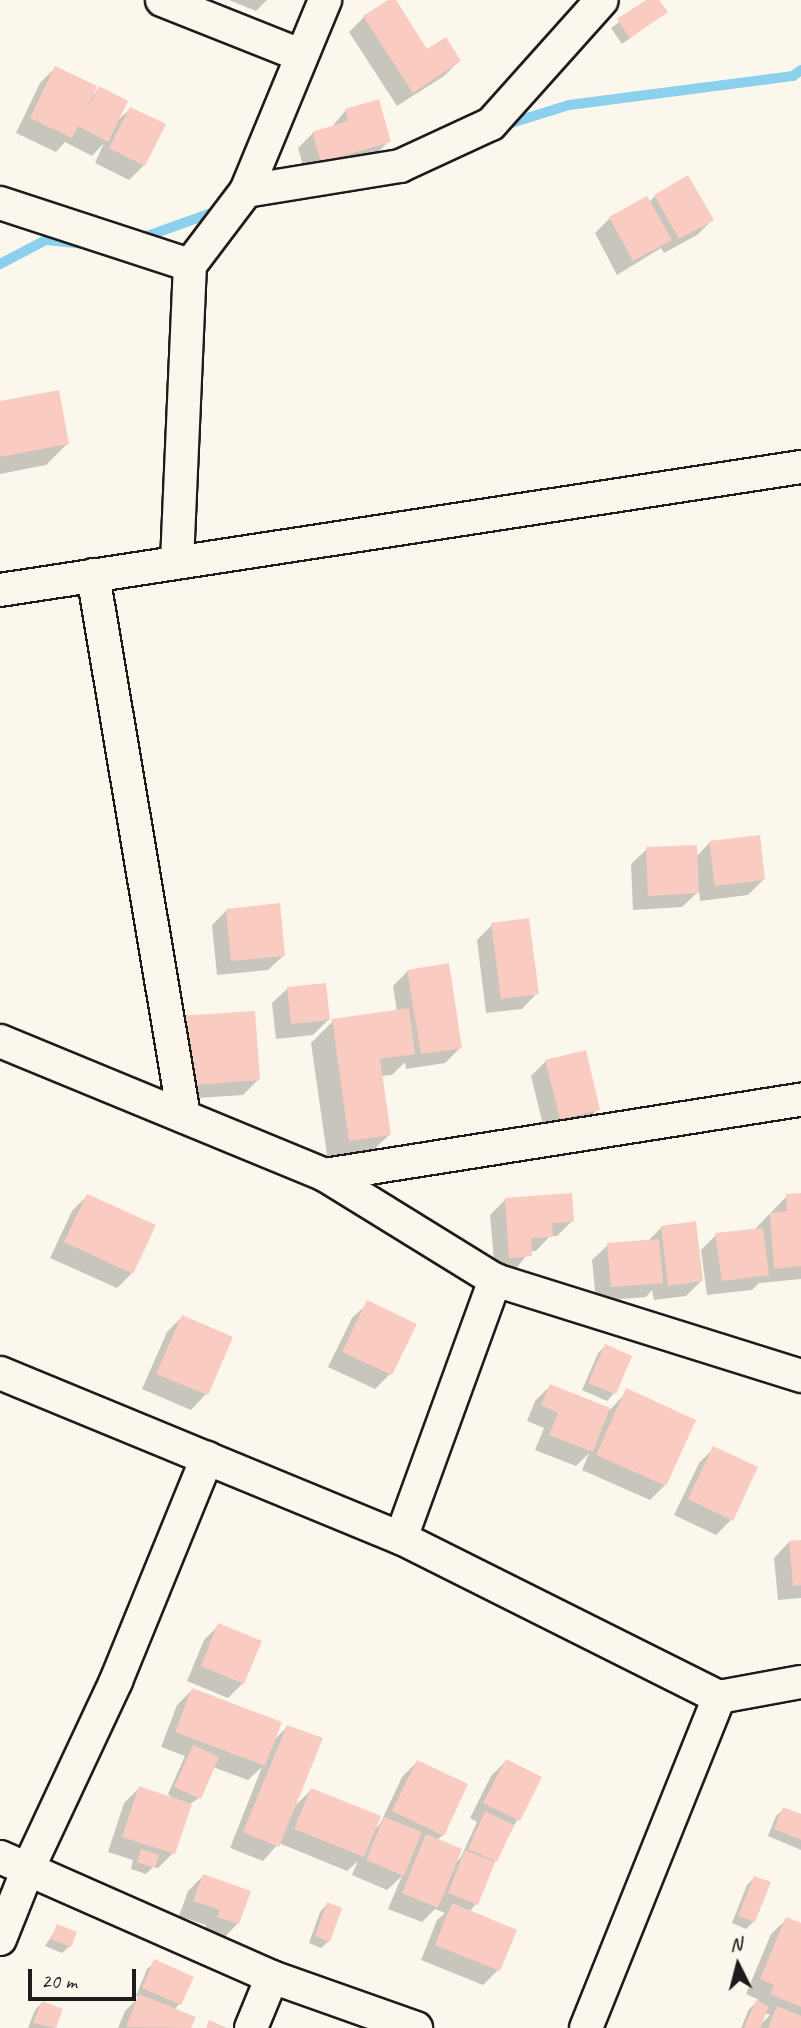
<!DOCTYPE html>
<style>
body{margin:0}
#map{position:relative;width:801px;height:2028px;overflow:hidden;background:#fbf7ec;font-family:Caveat,sans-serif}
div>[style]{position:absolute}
.shadow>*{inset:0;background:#0003}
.stream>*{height:10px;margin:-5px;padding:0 5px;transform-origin:5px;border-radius:5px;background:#8bd0ec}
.building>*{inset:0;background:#facbc0}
.roads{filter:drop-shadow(2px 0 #1c1c1c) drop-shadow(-2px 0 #1c1c1c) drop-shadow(0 2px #1c1c1c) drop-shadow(0 -2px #1c1c1c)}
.minor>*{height:32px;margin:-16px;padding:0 16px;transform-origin:16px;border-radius:16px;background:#fbf7ec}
span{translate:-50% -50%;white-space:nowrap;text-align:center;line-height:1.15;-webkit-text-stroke:5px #fbf7ec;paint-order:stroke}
.north{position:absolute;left:703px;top:1930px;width:70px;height:70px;-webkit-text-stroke:5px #fbf7ec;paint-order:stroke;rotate:354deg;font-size:19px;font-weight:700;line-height:28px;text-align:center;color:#1c1c1c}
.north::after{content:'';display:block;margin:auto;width:24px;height:32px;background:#1c1c1c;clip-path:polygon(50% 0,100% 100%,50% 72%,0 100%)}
.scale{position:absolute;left:28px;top:1969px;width:108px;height:32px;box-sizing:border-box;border:4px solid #1c1c1c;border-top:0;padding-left:9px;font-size:21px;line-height:24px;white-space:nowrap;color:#1c1c1c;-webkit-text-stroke:5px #fbf7ec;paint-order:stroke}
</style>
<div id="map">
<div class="shadow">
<div style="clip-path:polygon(229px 0,267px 0,256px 11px)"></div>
<div style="clip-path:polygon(391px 0,427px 51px,459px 61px,444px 76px,397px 106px,349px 32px,364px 17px)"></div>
<div style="clip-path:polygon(649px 0,657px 0,666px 12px,622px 44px,611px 28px)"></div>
<div style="clip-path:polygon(55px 68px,93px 95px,99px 88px,117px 121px,130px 109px,144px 165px,129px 180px,95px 163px,104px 143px,92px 156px,65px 142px,56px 152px,16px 133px,40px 83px)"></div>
<div style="clip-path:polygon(346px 110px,389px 141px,374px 156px,306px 176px,298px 148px,313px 133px,331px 128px)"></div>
<div style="clip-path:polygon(655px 196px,712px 220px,697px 235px,664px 253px,661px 248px,617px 275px,595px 233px,610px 218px,649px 202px)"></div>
<div style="clip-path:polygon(0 403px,67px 444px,46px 465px,0 474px)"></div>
<div style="clip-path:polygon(710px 842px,763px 880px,748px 895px,700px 901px,699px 891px,682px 907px,633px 910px,631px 864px,647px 849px,696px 857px)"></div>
<div style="clip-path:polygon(227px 910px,284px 955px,268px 970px,217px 975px,212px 925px)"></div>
<div style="clip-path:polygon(492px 925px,537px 993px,522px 1009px,486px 1013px,477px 940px)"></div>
<div style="clip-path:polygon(408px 971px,460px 1048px,445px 1063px,406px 1069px,405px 1062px,392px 1075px,381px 1076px,389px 1135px,367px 1156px,328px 1162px,311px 1043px,333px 1021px,397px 1012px,393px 986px)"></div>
<div style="clip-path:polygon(288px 988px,328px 1020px,313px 1035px,276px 1039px,272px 1003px)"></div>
<div style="clip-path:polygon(253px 1012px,258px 1080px,243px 1095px,168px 1100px)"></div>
<div style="clip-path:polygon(546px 1061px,598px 1109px,583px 1124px,545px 1133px,531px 1076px)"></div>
<div style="clip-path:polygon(801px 1194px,801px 1279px,759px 1283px,752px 1290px,707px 1295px,701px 1250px,716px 1235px,755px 1229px,787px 1196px)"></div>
<div style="clip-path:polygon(87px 1196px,132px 1273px,117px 1288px,50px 1258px,72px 1211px)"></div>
<div style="clip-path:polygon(505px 1200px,572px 1221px,557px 1236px,550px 1236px,536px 1251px,530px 1251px,515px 1270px,495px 1272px,490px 1215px)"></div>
<div style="clip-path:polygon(662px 1227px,701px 1281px,686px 1296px,654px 1300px,652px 1290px,646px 1297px,596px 1301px,592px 1260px,608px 1245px,648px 1241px)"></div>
<div style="clip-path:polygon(368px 1303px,390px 1374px,375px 1389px,328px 1367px,352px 1318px)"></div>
<div style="clip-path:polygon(182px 1317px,231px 1338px,206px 1394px,191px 1410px,142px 1389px,167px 1332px)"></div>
<div style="clip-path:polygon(605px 1346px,630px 1357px,614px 1393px,607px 1401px,582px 1390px,598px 1353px)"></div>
<div style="clip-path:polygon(550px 1386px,610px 1410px,627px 1391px,665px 1485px,650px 1500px,582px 1470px,589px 1453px,576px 1466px,535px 1450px,544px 1428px,527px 1421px,535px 1401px)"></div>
<div style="clip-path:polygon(714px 1448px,731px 1520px,716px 1535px,674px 1515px,699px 1463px)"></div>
<div style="clip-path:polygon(801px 1541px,801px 1598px,778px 1600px,774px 1558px,789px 1542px)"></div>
<div style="clip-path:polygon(219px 1625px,243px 1683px,228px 1698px,187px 1681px,204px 1640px)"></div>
<div style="clip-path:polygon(192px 1690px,273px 1741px,287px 1727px,293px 1808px,311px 1790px,374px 1830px,380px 1824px,402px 1777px,417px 1762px,443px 1835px,437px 1840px,454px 1864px,461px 1857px,477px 1822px,470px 1818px,491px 1776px,506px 1761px,540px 1778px,493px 1864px,476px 1904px,469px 1912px,498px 1970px,483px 1985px,421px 1960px,437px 1920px,445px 1913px,435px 1909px,422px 1922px,388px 1909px,402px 1876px,387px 1890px,352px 1875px,358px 1861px,347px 1871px,279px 1843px,263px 1861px,230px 1848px,262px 1767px,248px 1780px,213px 1767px,199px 1798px,190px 1804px,173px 1853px,158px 1868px,153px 1867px,146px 1874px,131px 1869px,133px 1860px,108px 1852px,124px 1803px,139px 1788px,174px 1800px,168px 1794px,185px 1756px,161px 1747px,177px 1705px)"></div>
<div style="clip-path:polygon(784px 1809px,801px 1816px,801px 1850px,768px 1836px,776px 1816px)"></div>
<div style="clip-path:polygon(203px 1876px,238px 1923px,223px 1939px,203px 1932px,206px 1925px,179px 1916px,188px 1891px)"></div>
<div style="clip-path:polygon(754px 1878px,754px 1921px,746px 1929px,732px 1923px,747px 1885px)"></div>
<div style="clip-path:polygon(327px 1904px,329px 1941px,321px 1948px,309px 1943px,320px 1912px)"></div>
<div style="clip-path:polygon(evenodd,787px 1919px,801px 1925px,801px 2028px,741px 2028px,749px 2009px,759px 2000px,746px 1994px,771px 1934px,787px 1919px,765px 2013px,770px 2015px,759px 2026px,765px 2013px)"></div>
<div style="clip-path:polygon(58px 1926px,70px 1946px,62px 1953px,45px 1946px)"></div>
<div style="clip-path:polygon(155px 1962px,179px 2004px,174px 2010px,194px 2018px,189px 2028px,118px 2028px,125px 2011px,139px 1997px,136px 1996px,147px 1969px)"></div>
<div style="clip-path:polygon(42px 2003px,60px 2010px,54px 2028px,28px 2028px,35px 2010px)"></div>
</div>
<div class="stream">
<div style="left:505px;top:125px;width:67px;rotate:-17.4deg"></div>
<div style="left:569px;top:105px;width:226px;rotate:-7.4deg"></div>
<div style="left:793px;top:76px;width:10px;rotate:-37deg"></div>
<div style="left:136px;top:240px;width:89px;rotate:-19.7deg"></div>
<div style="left:0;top:264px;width:52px;rotate:-27.6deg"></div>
<div style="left:46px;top:240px;width:36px;rotate:6deg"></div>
</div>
<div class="building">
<div style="clip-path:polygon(388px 0,396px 0,427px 49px,446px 37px,461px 61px,413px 93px,363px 16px)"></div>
<div style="clip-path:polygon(646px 0,659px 0,668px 12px,630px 38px,617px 19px)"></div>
<div style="clip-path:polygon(55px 66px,97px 86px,85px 113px,99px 86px,128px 101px,108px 142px,78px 126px,72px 138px,30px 118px)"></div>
<div style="clip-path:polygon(379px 99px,391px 142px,321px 162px,312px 132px,348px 121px,345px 109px)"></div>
<div style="clip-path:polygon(130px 107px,166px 124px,145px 166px,109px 148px)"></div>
<div style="clip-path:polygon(688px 175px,714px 220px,679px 239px,654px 195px)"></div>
<div style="clip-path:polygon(647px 196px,672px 240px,633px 261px,609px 217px)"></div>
<div style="clip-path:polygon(59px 390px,69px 444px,0 457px,0 401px)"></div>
<div style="clip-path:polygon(760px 835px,765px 880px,715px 886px,709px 841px)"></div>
<div style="clip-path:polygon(697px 845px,699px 893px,648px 896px,646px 847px)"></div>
<div style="clip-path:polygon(280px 903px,285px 956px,231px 961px,226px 909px)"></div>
<div style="clip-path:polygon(529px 918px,539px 994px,501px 999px,491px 923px)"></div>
<div style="clip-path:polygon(449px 963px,462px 1048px,421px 1054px,407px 970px)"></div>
<div style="clip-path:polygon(326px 983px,330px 1020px,291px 1024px,287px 987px)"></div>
<div style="clip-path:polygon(409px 1008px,415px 1054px,380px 1059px,391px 1135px,349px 1141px,332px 1019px)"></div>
<div style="clip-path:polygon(255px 1011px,260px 1080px,182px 1086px,177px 1016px)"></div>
<div style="clip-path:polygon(586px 1050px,600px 1110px,560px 1119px,545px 1060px)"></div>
<div style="clip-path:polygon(572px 1193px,574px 1222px,552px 1223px,553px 1237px,531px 1238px,532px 1256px,509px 1258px,505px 1198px)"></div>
<div style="clip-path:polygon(801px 1193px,801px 1266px,774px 1269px,770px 1213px,787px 1211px,786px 1194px)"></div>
<div style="clip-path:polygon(87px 1194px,156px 1225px,133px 1274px,64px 1242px)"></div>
<div style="clip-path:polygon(696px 1221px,703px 1281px,668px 1286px,661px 1226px)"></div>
<div style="clip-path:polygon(763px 1228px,769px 1275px,722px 1281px,715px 1233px)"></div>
<div style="clip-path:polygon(659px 1239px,663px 1283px,611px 1287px,607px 1243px)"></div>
<div style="clip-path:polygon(367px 1300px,417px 1324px,392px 1375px,342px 1352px)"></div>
<div style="clip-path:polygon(182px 1315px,233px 1337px,208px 1395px,156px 1374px)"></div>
<div style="clip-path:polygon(605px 1344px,632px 1356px,616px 1394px,588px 1383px)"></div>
<div style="clip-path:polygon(550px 1384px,610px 1408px,593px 1452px,549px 1435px,558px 1413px,541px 1405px)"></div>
<div style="clip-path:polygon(626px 1388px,696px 1420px,666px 1486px,596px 1455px)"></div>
<div style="clip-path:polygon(713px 1446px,758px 1467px,733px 1521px,688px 1499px)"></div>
<div style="clip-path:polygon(801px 1540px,801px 1585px,793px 1586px,789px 1541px)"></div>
<div style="clip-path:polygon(218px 1623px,262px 1641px,244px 1684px,201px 1666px)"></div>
<div style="clip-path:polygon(192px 1688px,282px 1722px,265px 1766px,175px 1732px)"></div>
<div style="clip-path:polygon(287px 1725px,323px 1738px,279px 1847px,243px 1832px)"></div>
<div style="clip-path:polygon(193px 1745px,219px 1757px,201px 1799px,174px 1787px)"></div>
<div style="clip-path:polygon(506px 1759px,542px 1777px,520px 1821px,483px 1803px)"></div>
<div style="clip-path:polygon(417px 1760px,468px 1784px,444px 1836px,392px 1811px)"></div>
<div style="clip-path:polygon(139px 1786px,192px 1804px,175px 1854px,122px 1837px)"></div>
<div style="clip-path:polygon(311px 1788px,381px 1816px,364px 1857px,294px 1829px)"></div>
<div style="clip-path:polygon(783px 1807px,801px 1814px,801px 1840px,774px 1829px)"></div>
<div style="clip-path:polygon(485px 1811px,514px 1825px,497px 1862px,468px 1849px)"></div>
<div style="clip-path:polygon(384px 1817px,422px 1832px,404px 1876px,366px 1860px)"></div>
<div style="clip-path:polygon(426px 1834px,462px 1849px,438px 1908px,402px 1893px)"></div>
<div style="clip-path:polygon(141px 1849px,159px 1855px,155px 1868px,137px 1862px)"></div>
<div style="clip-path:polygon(465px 1850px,495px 1862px,478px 1905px,448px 1893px)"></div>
<div style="clip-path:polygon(203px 1874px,251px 1891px,239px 1924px,217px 1917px,220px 1910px,193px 1901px)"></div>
<div style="clip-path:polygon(754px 1876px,771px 1882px,755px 1922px,738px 1916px)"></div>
<div style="clip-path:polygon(327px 1902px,342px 1908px,330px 1942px,315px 1936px)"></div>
<div style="clip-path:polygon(452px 1903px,517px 1930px,500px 1971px,435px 1945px)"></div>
<div style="clip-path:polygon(786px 1917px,801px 1923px,801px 2007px,770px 1994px,774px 1985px,760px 1979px)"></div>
<div style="clip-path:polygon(57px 1924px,77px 1932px,71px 1947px,51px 1939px)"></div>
<div style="clip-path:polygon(154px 1959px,194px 1977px,181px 2005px,142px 1988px)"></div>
<div style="clip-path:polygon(139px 1994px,196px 2017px,191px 2028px,126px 2027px)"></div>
<div style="clip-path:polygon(756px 2000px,769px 2006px,760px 2028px,744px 2028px)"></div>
<div style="clip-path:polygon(42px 2001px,63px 2009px,56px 2028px,33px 2023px)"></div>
<div style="clip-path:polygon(777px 2006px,801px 2016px,801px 2028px,768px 2028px)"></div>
<div style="clip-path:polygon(209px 2020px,227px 2028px,206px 2028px)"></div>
</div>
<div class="roads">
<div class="minor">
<div style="left:162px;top:0;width:149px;rotate:21.7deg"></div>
<div style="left:246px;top:191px;width:156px;rotate:-9.2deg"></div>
<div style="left:400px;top:166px;width:100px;rotate:-24.8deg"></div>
<div style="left:491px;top:124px;width:166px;rotate:-48.2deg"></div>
<div style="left:0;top:203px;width:200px;rotate:18.1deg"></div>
<div style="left:177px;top:562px;width:297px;rotate:-87.5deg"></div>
<div style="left:190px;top:265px;width:93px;rotate:-52.9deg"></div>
<div style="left:246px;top:191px;width:207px;rotate:-67.5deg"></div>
<div style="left:93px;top:575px;width:549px;rotate:80.45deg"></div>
<div style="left:0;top:590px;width:810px;rotate:-8.73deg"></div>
<div style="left:0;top:1041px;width:352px;rotate:22.4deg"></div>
<div style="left:325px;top:1175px;width:200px;rotate:31.7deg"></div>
<div style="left:495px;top:1280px;width:321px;rotate:17.4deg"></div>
<div style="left:325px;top:1175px;width:482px;rotate:-9deg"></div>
<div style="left:0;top:1373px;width:434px;rotate:22.4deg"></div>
<div style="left:401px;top:1538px;width:356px;rotate:26.6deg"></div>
<div style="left:719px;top:1697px;width:83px;rotate:-10.4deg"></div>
<div style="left:401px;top:1538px;width:275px;rotate:-70deg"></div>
<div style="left:0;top:1857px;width:297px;rotate:23.8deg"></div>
<div style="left:272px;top:1977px;width:153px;rotate:19.5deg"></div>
<div style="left:0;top:1939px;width:75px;rotate:-68.2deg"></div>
<div style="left:28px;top:1869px;width:208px;rotate:-64.9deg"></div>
<div style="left:116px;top:1681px;width:241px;rotate:-67.8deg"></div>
<div style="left:251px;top:2028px;width:55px;rotate:-67.6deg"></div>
<div style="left:586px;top:2028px;width:357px;rotate:-68.1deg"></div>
</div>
</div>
<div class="north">N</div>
<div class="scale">20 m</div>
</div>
